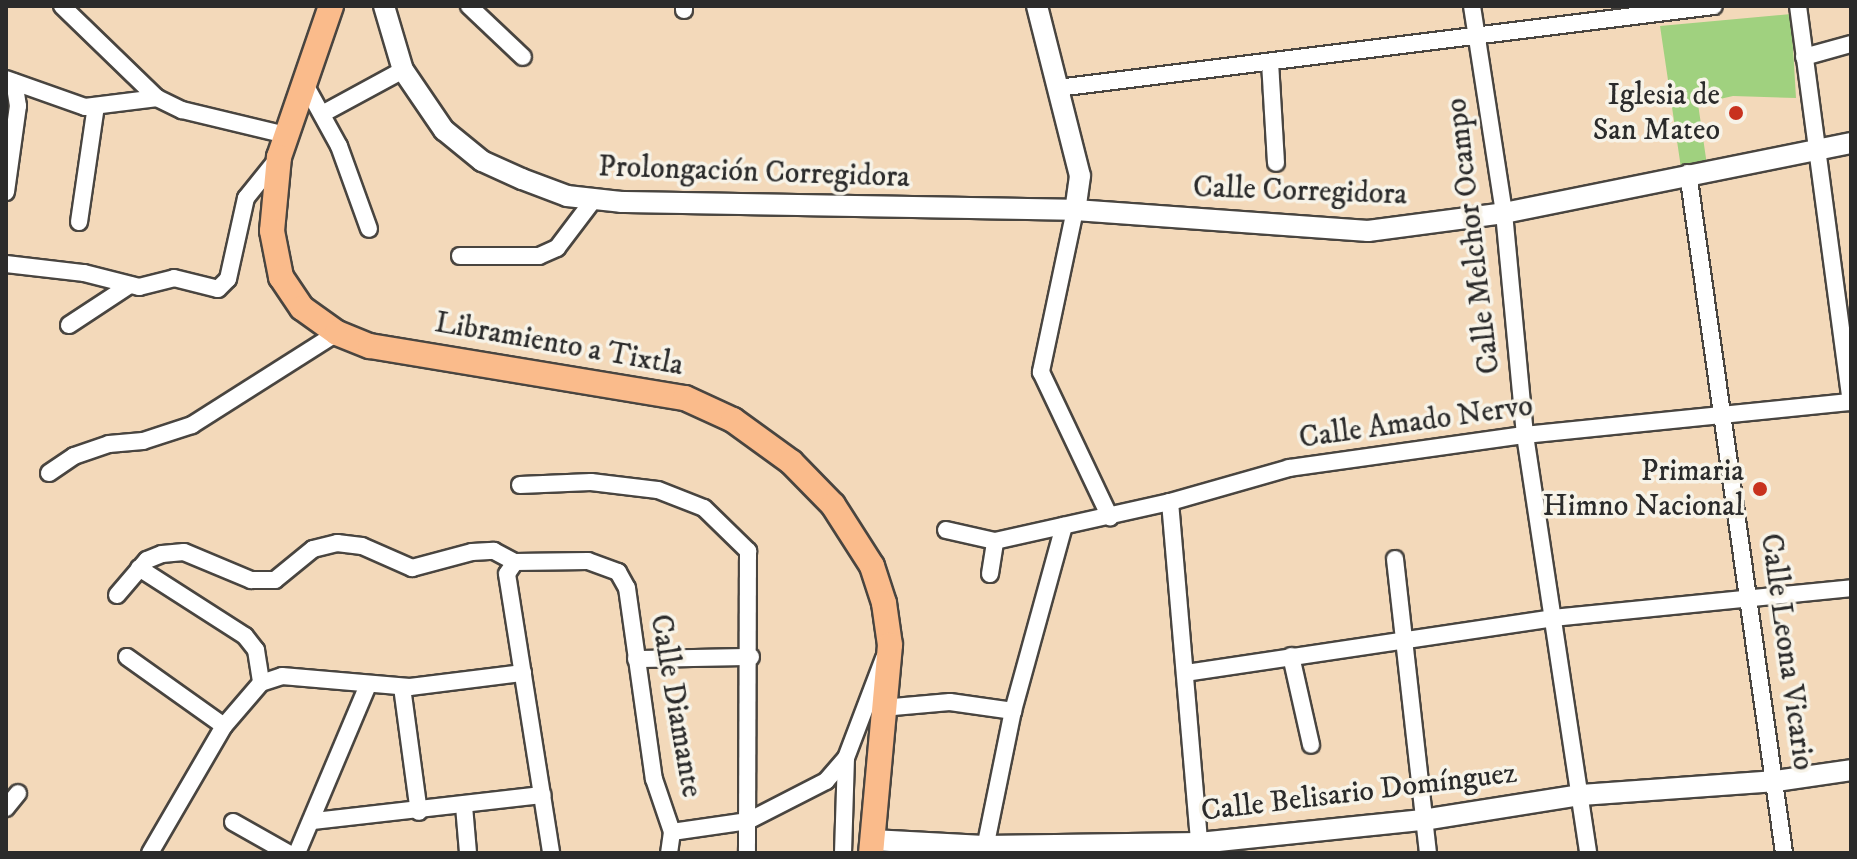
<!DOCTYPE html>
<meta charset="utf-8">
<style>
body{margin:0}
#map{position:relative;width:1857px;height:859px;overflow:hidden;background:#f3d9ba;font-family:"IM FELL DW Pica",serif}
div>[style]{position:absolute}
.green>*{inset:0;background:#a0d17f}
.roads{filter:drop-shadow(2px 0 #494540) drop-shadow(-2px 0 #494540) drop-shadow(0 2px #494540) drop-shadow(0 -2px #494540)}
.minor>*{height:16px;margin:-8px;padding:0 8px;transform-origin:8px;border-radius:8px;background:#fff}
.tertiary>*{height:20px;margin:-10px;padding:0 10px;transform-origin:10px;border-radius:10px;background:#fff}
.primary>*{height:24px;margin:-12px;padding:0 12px;transform-origin:12px;border-radius:12px;background:#fabb8b}
.dots>*{width:22px;height:22px;translate:-50% -50%;box-sizing:border-box;border:4px solid #f7f3e8;border-radius:50%}
span{translate:-50% -50%;white-space:nowrap;text-align:center;line-height:1.15;-webkit-text-stroke:7px #f7f3e8;paint-order:stroke}
.poi-label{font-size:30px;color:#2b2b2b}
.right{translate:-100% -50%;text-align:right}
.street-label{font-size:30px;color:#2b2b2b}
.frame{position:absolute;inset:0;border:8px solid #2b2b2b;pointer-events:none}
</style>
<div id="map">
<div class="green">
<div style="clip-path:polygon(1791px 14px,1796px 98px,1733px 96px,1698px 104px,1707px 165px,1681px 168px,1660px 26px)"></div>
</div>
<div class="roads">
<div class="minor">
<div style="left:62px;top:6px;width:132px;rotate:44.1deg"></div>
<div style="left:157px;top:98px;width:28px;rotate:26deg"></div>
<div style="left:182px;top:110px;width:107px;rotate:13.5deg"></div>
<div style="left:469px;top:6px;width:74px;rotate:43.4deg"></div>
<div style="left:684px;top:6px;width:4px;rotate:90deg"></div>
<div style="left:1472px;top:6px;width:209px;rotate:81.2deg"></div>
<div style="left:1504px;top:213px;width:223px;rotate:84.6deg"></div>
<div style="left:1525px;top:435px;width:423px;rotate:81.4deg"></div>
<div style="left:1798px;top:6px;width:400px;rotate:82.4deg"></div>
<div style="left:1804px;top:57px;width:49px;rotate:-15.5deg"></div>
<div style="left:1270px;top:62px;width:101px;rotate:86.6deg"></div>
<div style="left:6px;top:79px;width:84px;rotate:19.5deg"></div>
<div style="left:85px;top:107px;width:73px;rotate:-7.1deg"></div>
<div style="left:307px;top:88px;width:66px;rotate:61.1deg"></div>
<div style="left:339px;top:146px;width:88px;rotate:70.1deg"></div>
<div style="left:1058px;top:88px;width:661px;rotate:-7.13deg"></div>
<div style="left:322px;top:114px;width:92px;rotate:-28.5deg"></div>
<div style="left:1688px;top:173px;width:687px;rotate:81.96deg"></div>
<div style="left:6px;top:192px;width:87px;rotate:-82.1deg"></div>
<div style="left:18px;top:106px;width:24px;rotate:-99deg"></div>
<div style="left:1075px;top:210px;width:166px;rotate:101.9deg"></div>
<div style="left:1041px;top:372px;width:161px;rotate:64.6deg"></div>
<div style="left:79px;top:222px;width:117px;rotate:-81.7deg"></div>
<div style="left:460px;top:256px;width:79px"></div>
<div style="left:539px;top:256px;width:20px;rotate:-24deg"></div>
<div style="left:557px;top:248px;width:61px;rotate:-52.9deg"></div>
<div style="left:6px;top:264px;width:79px;rotate:6.6deg"></div>
<div style="left:84px;top:273px;width:57px;rotate:14.3deg"></div>
<div style="left:139px;top:287px;width:36px;rotate:-14deg"></div>
<div style="left:174px;top:278px;width:45px;rotate:14deg"></div>
<div style="left:218px;top:289px;width:14px;rotate:-45deg"></div>
<div style="left:228px;top:279px;width:83px;rotate:-77.5deg"></div>
<div style="left:246px;top:198px;width:53px;rotate:-51.2deg"></div>
<div style="left:69px;top:325px;width:73px;rotate:-33.3deg"></div>
<div style="left:49px;top:473px;width:30px;rotate:-34deg"></div>
<div style="left:74px;top:456px;width:37px;rotate:-19deg"></div>
<div style="left:109px;top:444px;width:34px;rotate:-5deg"></div>
<div style="left:143px;top:441px;width:52px;rotate:-18.1deg"></div>
<div style="left:192px;top:425px;width:172px;rotate:-32.4deg"></div>
<div style="left:520px;top:485px;width:71px;rotate:-2.4deg"></div>
<div style="left:591px;top:482px;width:67px;rotate:6.8deg"></div>
<div style="left:658px;top:490px;width:49px;rotate:21.4deg"></div>
<div style="left:704px;top:508px;width:62px;rotate:44.3deg"></div>
<div style="left:748px;top:551px;width:302px;rotate:90.2deg"></div>
<div style="left:1170px;top:502px;width:352px;rotate:85.1deg"></div>
<div style="left:946px;top:530px;width:50px;rotate:12.7deg"></div>
<div style="left:995px;top:541px;width:179px;rotate:-12.6deg"></div>
<div style="left:1170px;top:502px;width:124px;rotate:-15.9deg"></div>
<div style="left:1289px;top:468px;width:238px;rotate:-8deg"></div>
<div style="left:1525px;top:435px;width:328px;rotate:-5.8deg"></div>
<div style="left:1395px;top:559px;width:296px;rotate:83.6deg"></div>
<div style="left:515px;top:562px;width:73px;rotate:-0.8deg"></div>
<div style="left:588px;top:561px;width:32px;rotate:20deg"></div>
<div style="left:618px;top:572px;width:18px;rotate:61deg"></div>
<div style="left:627px;top:588px;width:193px;rotate:82deg"></div>
<div style="left:654px;top:779px;width:56px;rotate:71.2deg"></div>
<div style="left:672px;top:832px;width:21px;rotate:98deg"></div>
<div style="left:515px;top:562px;width:14px;rotate:124deg"></div>
<div style="left:507px;top:574px;width:282px;rotate:81deg"></div>
<div style="left:139px;top:568px;width:126px;rotate:32.7deg"></div>
<div style="left:245px;top:636px;width:18px;rotate:52deg"></div>
<div style="left:256px;top:650px;width:33px;rotate:81deg"></div>
<div style="left:990px;top:574px;width:33px;rotate:-81deg"></div>
<div style="left:117px;top:595px;width:46px;rotate:-49.4deg"></div>
<div style="left:147px;top:560px;width:16px;rotate:-22deg"></div>
<div style="left:162px;top:554px;width:22px;rotate:-5deg"></div>
<div style="left:184px;top:552px;width:73px;rotate:22.7deg"></div>
<div style="left:251px;top:580px;width:24px"></div>
<div style="left:275px;top:580px;width:49px;rotate:-39.2deg"></div>
<div style="left:313px;top:549px;width:25px;rotate:-14deg"></div>
<div style="left:337px;top:543px;width:25px;rotate:7deg"></div>
<div style="left:362px;top:546px;width:55px;rotate:23.7deg"></div>
<div style="left:412px;top:568px;width:62px;rotate:-14.9deg"></div>
<div style="left:472px;top:552px;width:22px;rotate:-3deg"></div>
<div style="left:494px;top:551px;width:24px;rotate:28deg"></div>
<div style="left:1291px;top:656px;width:91px;rotate:77.3deg"></div>
<div style="left:127px;top:657px;width:119px;rotate:35.4deg"></div>
<div style="left:636px;top:659px;width:115px;rotate:-1deg"></div>
<div style="left:1186px;top:673px;width:371px;rotate:-8.5deg"></div>
<div style="left:1553px;top:618px;width:300px;rotate:-5.7deg"></div>
<div style="left:402px;top:687px;width:126px;rotate:82.3deg"></div>
<div style="left:882px;top:708px;width:68px;rotate:-5deg"></div>
<div style="left:950px;top:702px;width:64px;rotate:8.1deg"></div>
<div style="left:464px;top:806px;width:47px;rotate:85.1deg"></div>
<div style="left:6px;top:808px;width:19px;rotate:-51deg"></div>
<div style="left:314px;top:821px;width:230px;rotate:-6.5deg"></div>
<div style="left:233px;top:822px;width:63px;rotate:29.4deg"></div>
<div style="left:672px;top:832px;width:77px;rotate:-8.2deg"></div>
<div style="left:748px;top:821px;width:88px;rotate:-27.1deg"></div>
<div style="left:826px;top:781px;width:30px;rotate:-49deg"></div>
<div style="left:846px;top:758px;width:107px;rotate:-69.2deg"></div>
<div style="left:150px;top:853px;width:147px;rotate:-59.8deg"></div>
<div style="left:224px;top:726px;width:57px;rotate:-49.3deg"></div>
<div style="left:261px;top:683px;width:22px;rotate:-18deg"></div>
<div style="left:282px;top:676px;width:128px;rotate:4.9deg"></div>
<div style="left:410px;top:687px;width:114px;rotate:-7.1deg"></div>
<div style="left:297px;top:853px;width:180px;rotate:-67.1deg"></div>
<div style="left:843px;top:853px;width:93px;rotate:-88.2deg"></div>
<div style="left:984px;top:853px;width:145px;rotate:-78.5deg"></div>
<div style="left:1013px;top:711px;width:192px;rotate:-74.6deg"></div>
</div>
<div class="tertiary">
<div style="left:384px;top:6px;width:67px;rotate:73.5deg"></div>
<div style="left:403px;top:70px;width:73px;rotate:55.7deg"></div>
<div style="left:444px;top:130px;width:49px;rotate:39.2deg"></div>
<div style="left:482px;top:161px;width:44px;rotate:24.2deg"></div>
<div style="left:522px;top:179px;width:48px;rotate:20.7deg"></div>
<div style="left:567px;top:196px;width:54px;rotate:6.3deg"></div>
<div style="left:621px;top:202px;width:454px;rotate:1deg"></div>
<div style="left:1075px;top:210px;width:294px;rotate:4.1deg"></div>
<div style="left:1368px;top:231px;width:137px;rotate:-7.5deg"></div>
<div style="left:1504px;top:213px;width:354px;rotate:-11.4deg"></div>
<div style="left:1037px;top:6px;width:175px;rotate:75.8deg"></div>
<div style="left:1080px;top:176px;width:34px;rotate:98deg"></div>
<div style="left:872px;top:840px;width:112px;rotate:3.1deg"></div>
<div style="left:984px;top:846px;width:215px;rotate:-0.8deg"></div>
<div style="left:1199px;top:843px;width:225px;rotate:-5.9deg"></div>
<div style="left:1423px;top:820px;width:160px;rotate:-9deg"></div>
<div style="left:1581px;top:795px;width:196px;rotate:-4.1deg"></div>
<div style="left:1776px;top:781px;width:76px;rotate:-8.3deg"></div>
</div>
<div class="primary">
<div style="left:331px;top:6px;width:160px;rotate:109deg"></div>
<div style="left:279px;top:157px;width:74px;rotate:95.4deg"></div>
<div style="left:272px;top:231px;width:47px;rotate:78.9deg"></div>
<div style="left:281px;top:277px;width:37px;rotate:56deg"></div>
<div style="left:302px;top:308px;width:43px;rotate:35.5deg"></div>
<div style="left:337px;top:333px;width:35px;rotate:22deg"></div>
<div style="left:370px;top:346px;width:319px;rotate:9.4deg"></div>
<div style="left:685px;top:398px;width:53px;rotate:24.6deg"></div>
<div style="left:733px;top:420px;width:72px;rotate:35.9deg"></div>
<div style="left:791px;top:462px;width:60px;rotate:45.7deg"></div>
<div style="left:833px;top:505px;width:72px;rotate:57.4deg"></div>
<div style="left:872px;top:566px;width:39px;rotate:72deg"></div>
<div style="left:884px;top:603px;width:42px;rotate:81.9deg"></div>
<div style="left:890px;top:645px;width:209px;rotate:95.2deg"></div>
</div>
</div>
<div class="dots">
<div style="left:1736px;top:113px;background:#c8321e"></div>
<div style="left:1760px;top:489px;background:#c8321e"></div>
</div>
<div class="poi-label">
<span class="right" style="left:1720px;top:113px">Iglesia de<br>San Mateo</span>
<span class="right" style="left:1744px;top:489px">Primaria<br>Himno Nacional</span>
</div>
<div class="street-label">
<span style="left:754px;top:173px;rotate:2deg">Prolongación Corregidora</span>
<span style="left:1300px;top:192px;rotate:2deg">Calle Corregidora</span>
<span style="left:1474px;top:236px;rotate:-97deg">Calle Melchor Ocampo</span>
<span style="left:559px;top:345px;rotate:10deg">Libramiento a Tixtla</span>
<span style="left:1416px;top:423px;rotate:-8deg">Calle Amado Nervo</span>
<span style="left:1786px;top:652px;rotate:82deg">Calle Leona Vicario</span>
<span style="left:675px;top:706px;rotate:80deg">Calle Diamante</span>
<span style="left:1359px;top:793px;rotate:-7deg">Calle Belisario Domínguez</span>
</div>
<div class="frame"></div>
</div>
